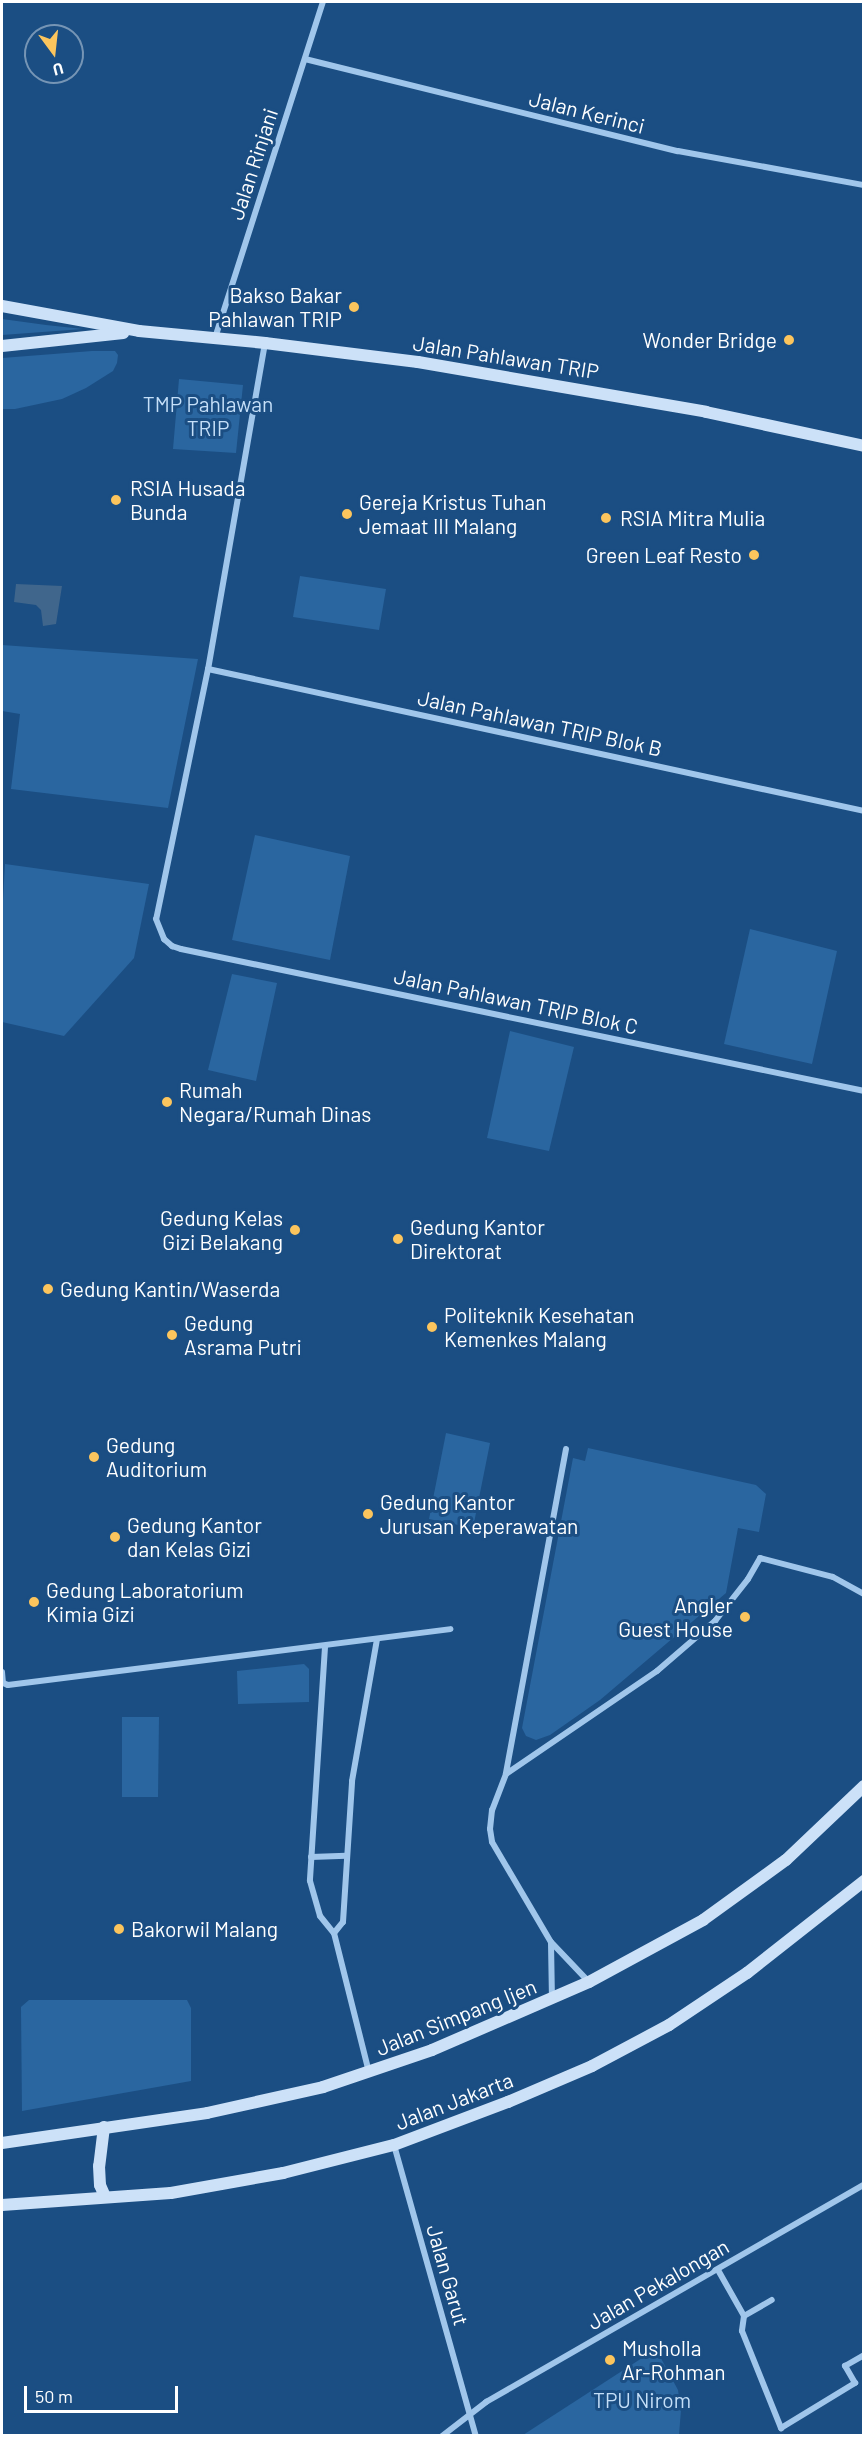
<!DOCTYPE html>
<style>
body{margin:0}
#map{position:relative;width:865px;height:2437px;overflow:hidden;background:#1b4e83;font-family:Barlow,sans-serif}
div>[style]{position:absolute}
.green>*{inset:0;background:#2a66a0}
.water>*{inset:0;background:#40668c}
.street>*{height:6px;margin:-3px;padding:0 3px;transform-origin:3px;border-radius:3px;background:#a0c6eb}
.secondary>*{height:12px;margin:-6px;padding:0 6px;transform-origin:6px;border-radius:6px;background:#cce1f8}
.dots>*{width:16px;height:16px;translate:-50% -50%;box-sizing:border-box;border:3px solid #1b4e83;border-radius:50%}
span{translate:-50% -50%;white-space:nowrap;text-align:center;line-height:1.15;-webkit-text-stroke:6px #1b4e83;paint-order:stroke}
.street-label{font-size:21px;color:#fff}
.poi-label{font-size:21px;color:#fff}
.right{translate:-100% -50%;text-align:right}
.left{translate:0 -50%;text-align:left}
.park-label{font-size:21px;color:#c5dff8}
.frame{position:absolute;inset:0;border:3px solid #fff;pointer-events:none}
.north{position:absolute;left:24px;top:24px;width:60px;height:60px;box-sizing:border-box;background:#1b4e83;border:2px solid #7695b5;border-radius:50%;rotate:165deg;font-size:16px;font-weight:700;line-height:24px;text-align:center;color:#fff}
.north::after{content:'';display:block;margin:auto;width:21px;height:27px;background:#fcc55d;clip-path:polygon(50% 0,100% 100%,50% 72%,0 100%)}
.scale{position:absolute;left:24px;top:2386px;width:154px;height:27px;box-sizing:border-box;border:3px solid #fff;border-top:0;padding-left:8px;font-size:18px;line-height:21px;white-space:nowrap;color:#fff;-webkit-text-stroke:4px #1b4e83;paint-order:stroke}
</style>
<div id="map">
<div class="green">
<div style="clip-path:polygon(2px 319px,46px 325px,83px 329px,2px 335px)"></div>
<div style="clip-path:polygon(92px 351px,115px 351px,118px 355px,117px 363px,113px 371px,86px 388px,62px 399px,15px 409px,2px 409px,2px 358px)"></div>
<div style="clip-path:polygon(179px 379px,243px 385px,236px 453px,173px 449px)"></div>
<div style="clip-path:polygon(300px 576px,386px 589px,379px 630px,293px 617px)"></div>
<div style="clip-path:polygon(2px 645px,198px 659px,168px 808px,11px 789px,20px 714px,2px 711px)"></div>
<div style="clip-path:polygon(255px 835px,350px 856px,330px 960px,232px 940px)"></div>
<div style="clip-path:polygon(5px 864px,149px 884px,134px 958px,64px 1036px,2px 1022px,2px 918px)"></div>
<div style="clip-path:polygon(750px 929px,837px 951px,812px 1064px,724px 1044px)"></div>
<div style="clip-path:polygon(232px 974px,277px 983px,256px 1081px,208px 1070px)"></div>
<div style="clip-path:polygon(510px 1031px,574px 1047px,549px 1151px,487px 1138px)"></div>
<div style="clip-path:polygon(446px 1433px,490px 1443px,473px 1528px,429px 1519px)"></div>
<div style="clip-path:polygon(588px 1448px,756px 1485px,766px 1494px,759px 1532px,738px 1528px,726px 1593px,600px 1700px,550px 1735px,536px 1740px,526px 1736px,522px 1728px,573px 1458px,585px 1461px)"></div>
<div style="clip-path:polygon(304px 1664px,309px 1669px,309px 1702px,238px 1704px,237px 1671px)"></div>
<div style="clip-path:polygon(122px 1717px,159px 1717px,158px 1797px,122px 1797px)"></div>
<div style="clip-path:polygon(29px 2000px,187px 2000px,191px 2008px,191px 2081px,22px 2111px,21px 2007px)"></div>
<div style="clip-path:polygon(656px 2349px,678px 2390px,681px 2410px,679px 2435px,523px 2435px)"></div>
</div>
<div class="water">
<div style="clip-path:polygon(16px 584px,62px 586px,56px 624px,43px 626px,41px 610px,36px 605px,14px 602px)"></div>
</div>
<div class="street">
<div style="left:305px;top:59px;width:384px;rotate:13.9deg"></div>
<div style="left:678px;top:151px;width:189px;rotate:10.4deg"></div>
<div style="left:215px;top:338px;width:353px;rotate:-72.2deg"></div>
<div style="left:265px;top:343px;width:331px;rotate:99.9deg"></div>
<div style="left:208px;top:669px;width:255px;rotate:101.7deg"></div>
<div style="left:156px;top:919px;width:22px;rotate:68deg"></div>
<div style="left:164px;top:939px;width:11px;rotate:41deg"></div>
<div style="left:172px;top:946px;width:9px;rotate:18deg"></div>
<div style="left:181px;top:949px;width:698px;rotate:11.74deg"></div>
<div style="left:208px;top:669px;width:671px;rotate:12.21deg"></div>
<div style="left:566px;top:1449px;width:330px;rotate:100.5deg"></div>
<div style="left:506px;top:1774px;width:39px;rotate:111deg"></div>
<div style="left:492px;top:1810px;width:19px;rotate:96deg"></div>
<div style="left:490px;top:1829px;width:13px;rotate:81deg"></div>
<div style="left:492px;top:1842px;width:116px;rotate:59.5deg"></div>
<div style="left:551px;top:1942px;width:55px;rotate:46.5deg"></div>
<div style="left:325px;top:1647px;width:234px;rotate:93.7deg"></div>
<div style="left:310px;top:1881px;width:36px;rotate:74deg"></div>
<div style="left:320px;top:1916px;width:22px;rotate:51deg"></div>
<div style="left:334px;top:1933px;width:143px;rotate:75.9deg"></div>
<div style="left:2px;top:1672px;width:11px;rotate:85deg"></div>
<div style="left:3px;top:1683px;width:5px;rotate:22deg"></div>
<div style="left:8px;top:1685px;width:446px;rotate:-7.2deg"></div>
<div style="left:506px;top:1774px;width:183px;rotate:-34.3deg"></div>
<div style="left:657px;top:1671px;width:77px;rotate:-40.8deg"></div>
<div style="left:715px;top:1621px;width:53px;rotate:-51.8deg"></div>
<div style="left:748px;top:1579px;width:24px;rotate:-60deg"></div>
<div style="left:760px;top:1558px;width:75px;rotate:14.6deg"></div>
<div style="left:833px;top:1577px;width:35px;rotate:29deg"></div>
<div style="left:311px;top:1857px;width:35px;rotate:-2deg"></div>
<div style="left:334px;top:1933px;width:14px;rotate:-51deg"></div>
<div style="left:343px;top:1922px;width:141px;rotate:-86.3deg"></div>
<div style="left:352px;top:1781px;width:144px;rotate:-80deg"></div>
<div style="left:551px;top:1943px;width:55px;rotate:89deg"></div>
<div style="left:394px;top:2145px;width:302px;rotate:74.3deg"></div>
<div style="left:718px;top:2270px;width:53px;rotate:60.5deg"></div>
<div style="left:744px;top:2316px;width:15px;rotate:98deg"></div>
<div style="left:742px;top:2331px;width:105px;rotate:68.1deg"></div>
<div style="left:781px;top:2428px;width:87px;rotate:-31.3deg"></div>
<div style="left:855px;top:2383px;width:20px;rotate:-120deg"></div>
<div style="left:845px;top:2366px;width:22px;rotate:-30deg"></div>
<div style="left:744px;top:2316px;width:32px;rotate:-30deg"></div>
<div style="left:442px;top:2436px;width:56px;rotate:-37.7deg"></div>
<div style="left:486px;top:2402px;width:436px;rotate:-29.9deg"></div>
</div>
<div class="secondary">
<div style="left:2px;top:306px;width:139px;rotate:10.3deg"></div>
<div style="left:139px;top:331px;width:127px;rotate:5.4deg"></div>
<div style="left:265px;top:343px;width:154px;rotate:7.1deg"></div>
<div style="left:418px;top:362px;width:292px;rotate:9.8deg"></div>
<div style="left:706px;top:412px;width:162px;rotate:12.1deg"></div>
<div style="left:2px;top:346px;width:122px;rotate:-6.1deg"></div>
<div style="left:104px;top:2127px;width:39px;rotate:97deg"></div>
<div style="left:99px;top:2166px;width:19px;rotate:87deg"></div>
<div style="left:100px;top:2185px;width:13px;rotate:67deg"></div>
<div style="left:2px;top:2143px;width:207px;rotate:-8.3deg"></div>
<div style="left:207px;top:2113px;width:119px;rotate:-12.6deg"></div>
<div style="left:323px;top:2087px;width:115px;rotate:-18.7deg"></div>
<div style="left:432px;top:2050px;width:171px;rotate:-23.4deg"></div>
<div style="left:589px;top:1982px;width:130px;rotate:-28.5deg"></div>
<div style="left:703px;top:1920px;width:102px;rotate:-35.9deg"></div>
<div style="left:786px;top:1860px;width:108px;rotate:-43.5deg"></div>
<div style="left:2px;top:2205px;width:169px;rotate:-4.1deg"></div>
<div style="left:171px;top:2193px;width:114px;rotate:-10.1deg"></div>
<div style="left:283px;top:2173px;width:114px;rotate:-14.2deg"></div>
<div style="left:394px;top:2145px;width:122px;rotate:-20.7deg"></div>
<div style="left:508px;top:2102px;width:91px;rotate:-23.2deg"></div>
<div style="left:592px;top:2066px;width:87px;rotate:-28deg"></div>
<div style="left:669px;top:2025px;width:94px;rotate:-33.7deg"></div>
<div style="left:747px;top:1973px;width:149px;rotate:-38.2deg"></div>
</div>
<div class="dots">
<div style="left:354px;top:307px;background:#fcc55d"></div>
<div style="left:789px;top:340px;background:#fcc55d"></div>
<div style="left:116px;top:500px;background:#fcc55d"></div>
<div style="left:347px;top:514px;background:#fcc55d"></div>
<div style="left:606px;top:518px;background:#fcc55d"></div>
<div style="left:754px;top:555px;background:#fcc55d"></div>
<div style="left:167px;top:1102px;background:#fcc55d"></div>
<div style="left:295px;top:1230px;background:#fcc55d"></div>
<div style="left:398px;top:1239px;background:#fcc55d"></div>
<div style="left:48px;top:1289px;background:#fcc55d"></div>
<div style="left:432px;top:1327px;background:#fcc55d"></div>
<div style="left:172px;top:1335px;background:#fcc55d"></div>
<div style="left:94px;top:1457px;background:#fcc55d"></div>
<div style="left:368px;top:1514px;background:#fcc55d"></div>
<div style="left:115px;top:1537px;background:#fcc55d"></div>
<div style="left:34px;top:1602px;background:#fcc55d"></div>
<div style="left:745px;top:1617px;background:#fcc55d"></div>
<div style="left:119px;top:1929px;background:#fcc55d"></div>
<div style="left:610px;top:2360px;background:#fcc55d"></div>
</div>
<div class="street-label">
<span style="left:587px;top:112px;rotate:14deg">Jalan Kerinci</span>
<span style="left:253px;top:164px;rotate:-72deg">Jalan Rinjani</span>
<span style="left:506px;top:357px;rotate:9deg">Jalan Pahlawan TRIP</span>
<span style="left:540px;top:723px;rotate:12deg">Jalan Pahlawan TRIP Blok B</span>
<span style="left:516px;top:1001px;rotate:12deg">Jalan Pahlawan TRIP Blok C</span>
<span style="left:456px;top:2017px;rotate:-22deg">Jalan Simpang Ijen</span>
<span style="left:454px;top:2101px;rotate:-21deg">Jalan Jakarta</span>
<span style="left:448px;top:2275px;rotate:74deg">Jalan Garut</span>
<span style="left:658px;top:2284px;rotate:-30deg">Jalan Pekalongan</span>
</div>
<div class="poi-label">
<span class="right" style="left:342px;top:307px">Bakso Bakar<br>Pahlawan TRIP</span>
<span class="right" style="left:777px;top:340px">Wonder Bridge</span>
<span class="left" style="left:130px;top:500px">RSIA Husada<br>Bunda</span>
<span class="left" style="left:359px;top:514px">Gereja Kristus Tuhan<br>Jemaat III Malang</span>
<span class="left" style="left:620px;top:518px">RSIA Mitra Mulia</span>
<span class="right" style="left:742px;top:555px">Green Leaf Resto</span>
<span class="left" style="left:179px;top:1102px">Rumah<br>Negara/Rumah Dinas</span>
<span class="right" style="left:283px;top:1230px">Gedung Kelas<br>Gizi Belakang</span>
<span class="left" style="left:410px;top:1239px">Gedung Kantor<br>Direktorat</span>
<span class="left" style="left:60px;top:1289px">Gedung Kantin/Waserda</span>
<span class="left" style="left:444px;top:1327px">Politeknik Kesehatan<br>Kemenkes Malang</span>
<span class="left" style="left:184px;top:1335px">Gedung<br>Asrama Putri</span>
<span class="left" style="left:106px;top:1457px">Gedung<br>Auditorium</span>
<span class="left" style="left:380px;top:1514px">Gedung Kantor<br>Jurusan Keperawatan</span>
<span class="left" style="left:127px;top:1537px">Gedung Kantor<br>dan Kelas Gizi</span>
<span class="left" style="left:46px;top:1602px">Gedung Laboratorium<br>Kimia Gizi</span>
<span class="right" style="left:733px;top:1617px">Angler<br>Guest House</span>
<span class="left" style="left:131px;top:1929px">Bakorwil Malang</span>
<span class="left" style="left:622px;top:2360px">Musholla<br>Ar-Rohman</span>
</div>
<div class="park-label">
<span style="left:208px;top:416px">TMP Pahlawan<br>TRIP</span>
<span style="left:642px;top:2400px">TPU Nirom</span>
</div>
<div class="frame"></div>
<div class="north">U</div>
<div class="scale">50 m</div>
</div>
